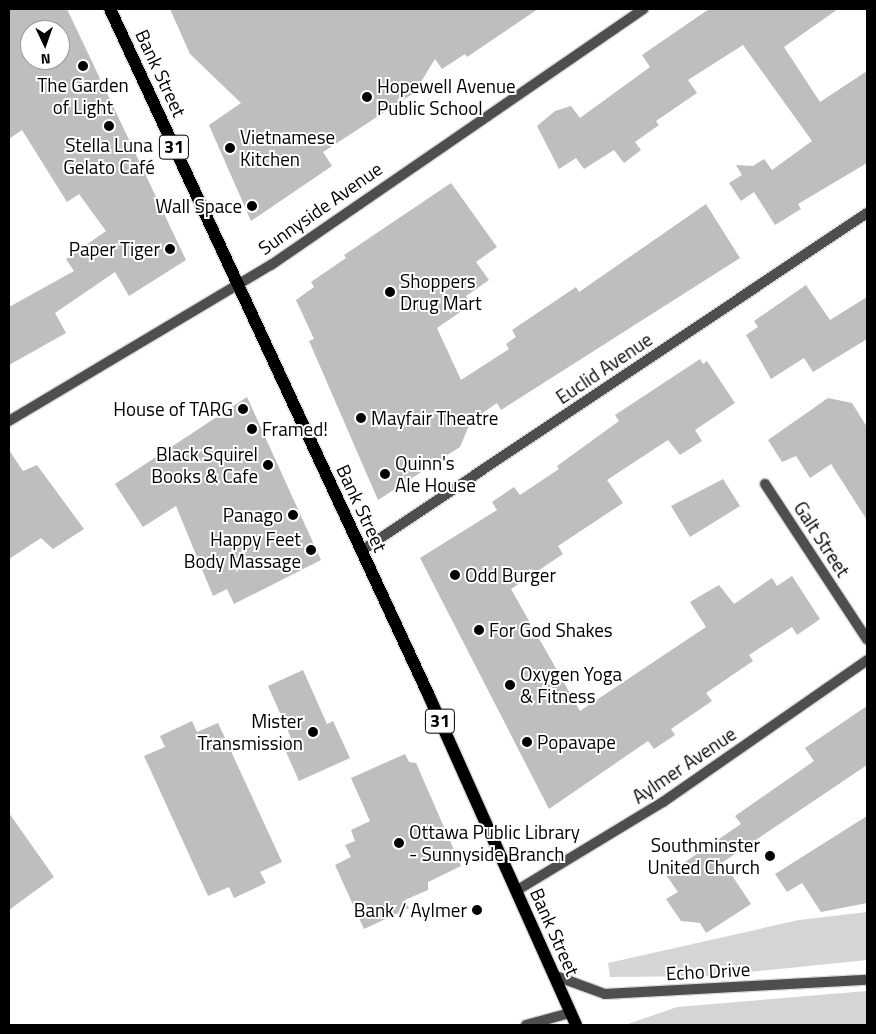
<!DOCTYPE html>
<meta charset="utf-8">
<style>
body{margin:0}
#map{position:relative;width:876px;height:1034px;overflow:hidden;background:#fff;font-family:"Titillium Web",sans-serif}
div>[style]{position:absolute}
.green>*{inset:0;background:#d5d5d5}
.building>*{inset:0;background:#bebebe}
.roads{filter:drop-shadow(1px 0 #dbdbdb) drop-shadow(-1px 0 #dbdbdb) drop-shadow(0 1px #dbdbdb) drop-shadow(0 -1px #dbdbdb)}
.minor>*{height:10px;margin:-5px;padding:0 5px;transform-origin:5px;border-radius:5px;background:#4e4e4e}
.tertiary>*{height:10px;margin:-5px;padding:0 5px;transform-origin:5px;border-radius:5px;background:#4e4e4e}
.primary>*{height:12px;margin:-6px;padding:0 6px;transform-origin:6px;border-radius:6px;background:#000}
.dots>*{width:14px;height:14px;translate:-50% -50%;box-sizing:border-box;border:2px solid #fff;border-radius:50%}
span{translate:-50% -50%;white-space:nowrap;text-align:center;line-height:1.15;-webkit-text-stroke:4px #fff;paint-order:stroke}
.shield-label span{padding:1px 4px;background:#fff;border:1px solid;border-radius:4px;-webkit-text-stroke-width:0}
.shield-label{font-size:18px;color:#000;font-weight:700}
.street-label{font-size:19px;color:#000}
.poi-label{font-size:19px;color:#000}
.left{translate:0 -50%;text-align:left}
.right{translate:-100% -50%;text-align:right}
.frame{position:absolute;inset:0;border:10px solid #000;pointer-events:none}
.north{position:absolute;left:20px;top:20px;width:50px;height:50px;box-sizing:border-box;background:#fff;border:1px solid #999;border-radius:50%;rotate:177deg;font-size:14px;font-weight:700;line-height:20px;text-align:center;color:#000}
.north::after{content:'';display:block;margin:auto;width:18px;height:22px;background:#000;clip-path:polygon(50% 0,100% 100%,50% 72%,0 100%)}
</style>
<div id="map">
<div class="green">
<div style="clip-path:polygon(867px 912px,867px 960px,711px 976px,610px 977px,608px 963px,799px 920px)"></div>
<div style="clip-path:polygon(867px 991px,867px 1025px,625px 1025px,677px 1007px)"></div>
</div>
<div class="building">
<div style="clip-path:polygon(evenodd,9px 9px,67px 9px,186px 260px,129px 296px,115px 272px,55px 313px,66px 333px,9px 365px,9px 307px,74px 271px,66px 259px,106px 231px,79px 194px,67px 202px,22px 130px,9px 139px,9px 9px,30px 30px,60px 30px,60px 60px,30px 60px,30px 30px)"></div>
<div style="clip-path:polygon(170px 9px,538px 9px,467px 57px,465px 54px,442px 69px,435px 59px,414px 93px,323px 152px,332px 166px,251px 221px,209px 125px,241px 103px,190px 54px)"></div>
<div style="clip-path:polygon(709px 9px,838px 9px,784px 47px,820px 102px,867px 71px,867px 163px,798px 204px,801px 209px,775px 225px,754px 192px,741px 201px,729px 183px,742px 175px,736px 165px,753px 166px,764px 159px,772px 170px,812px 141px,743px 45px,688px 80px,697px 93px,656px 121px,659px 125px,635px 142px,641px 150px,624px 163px,614px 150px,584px 169px,576px 158px,559px 169px,537px 126px,555px 111px,571px 106px,580px 118px,650px 67px,642px 55px)"></div>
<div style="clip-path:polygon(451px 183px,497px 247px,476px 262px,489px 280px,466px 296px,472px 304px,437px 328px,461px 380px,509px 349px,506px 344px,516px 337px,512px 330px,576px 287px,579px 292px,706px 204px,740px 258px,501px 410px,497px 403px,471px 421px,460px 447px,378px 500px,309px 341px,314px 339px,296px 300px,314px 287px,311px 282px,346px 258px,344px 255px)"></div>
<div style="clip-path:polygon(806px 285px,830px 320px,867px 297px,867px 339px,813px 372px,804px 358px,771px 379px,746px 335px,758px 327px,754px 321px)"></div>
<div style="clip-path:polygon(700px 359px,703px 364px,707px 361px,735px 403px,695px 430px,702px 441px,680px 455px,668px 440px,607px 480px,623px 503px,558px 546px,563px 554px,511px 589px,580px 711px,706px 627px,690px 602px,719px 585px,734px 604px,772px 578px,777px 586px,792px 576px,820px 619px,797px 635px,792px 627px,749px 655px,753px 661px,706px 693px,712px 701px,671px 729px,675px 735px,654px 749px,648px 741px,549px 809px,420px 558px,497px 510px,492px 502px,514px 487px,520px 495px,559px 469px,557px 466px,619px 421px,615px 415px)"></div>
<div style="clip-path:polygon(247px 397px,321px 560px,234px 604px,227px 589px,213px 596px,176px 506px,143px 527px,115px 484px)"></div>
<div style="clip-path:polygon(828px 398px,852px 403px,867px 427px,867px 520px,831px 464px,810px 478px,796px 456px,782px 462px,768px 440px)"></div>
<div style="clip-path:polygon(9px 450px,23px 471px,37px 465px,84px 529px,53px 549px,41px 538px,9px 559px)"></div>
<div style="clip-path:polygon(723px 479px,740px 506px,690px 537px,671px 506px)"></div>
<div style="clip-path:polygon(303px 670px,327px 724px,333px 721px,350px 758px,299px 781px,283px 745px,292px 740px,268px 686px)"></div>
<div style="clip-path:polygon(867px 706px,867px 765px,723px 862px,751px 904px,706px 933px,700px 923px,681px 921px,666px 899px,678px 892px,666px 875px,741px 824px,735px 816px,814px 761px,805px 748px)"></div>
<div style="clip-path:polygon(192px 721px,197px 732px,218px 723px,282px 862px,260px 872px,266px 883px,234px 898px,229px 887px,208px 896px,144px 756px,165px 747px,160px 736px)"></div>
<div style="clip-path:polygon(405px 754px,409px 762px,416px 763px,461px 866px,428px 882px,428px 890px,405px 900px,409px 908px,364px 929px,335px 865px,351px 857px,345px 845px,355px 841px,351px 830px,370px 821px,351px 778px)"></div>
<div style="clip-path:polygon(9px 813px,54px 877px,9px 910px)"></div>
<div style="clip-path:polygon(867px 816px,867px 903px,821px 912px,802px 883px,787px 892px,775px 874px)"></div>
</div>
<div class="roads">
<div class="minor">
<div style="left:765px;top:484px;width:186px;rotate:56.7deg"></div>
<div style="left:361px;top:551px;width:609px;rotate:-33.74deg"></div>
<div style="left:516px;top:891px;width:172px;rotate:-31.2deg"></div>
<div style="left:663px;top:802px;width:249px;rotate:-34.8deg"></div>
<div style="left:553px;top:975px;width:55px;rotate:20.1deg"></div>
<div style="left:605px;top:994px;width:262px;rotate:-3.1deg"></div>
<div style="left:526px;top:1025px;width:46px;rotate:-15.3deg"></div>
</div>
<div class="tertiary">
<div style="left:9px;top:421px;width:305px;rotate:-30.8deg"></div>
<div style="left:271px;top:265px;width:452px;rotate:-34.5deg"></div>
</div>
<div class="primary">
<div style="left:110px;top:9px;width:757px;rotate:65.09deg"></div>
<div style="left:429px;top:696px;width:360px;rotate:65.9deg"></div>
</div>
</div>
<div class="dots">
<div style="left:83px;top:66px;background:#000"></div>
<div style="left:367px;top:97px;background:#000"></div>
<div style="left:109px;top:126px;background:#000"></div>
<div style="left:230px;top:148px;background:#000"></div>
<div style="left:252px;top:206px;background:#000"></div>
<div style="left:170px;top:249px;background:#000"></div>
<div style="left:390px;top:292px;background:#000"></div>
<div style="left:243px;top:409px;background:#000"></div>
<div style="left:361px;top:418px;background:#000"></div>
<div style="left:252px;top:429px;background:#000"></div>
<div style="left:268px;top:465px;background:#000"></div>
<div style="left:385px;top:474px;background:#000"></div>
<div style="left:293px;top:515px;background:#000"></div>
<div style="left:311px;top:550px;background:#000"></div>
<div style="left:455px;top:575px;background:#000"></div>
<div style="left:479px;top:630px;background:#000"></div>
<div style="left:510px;top:685px;background:#000"></div>
<div style="left:313px;top:732px;background:#000"></div>
<div style="left:527px;top:742px;background:#000"></div>
<div style="left:399px;top:843px;background:#000"></div>
<div style="left:770px;top:856px;background:#000"></div>
<div style="left:477px;top:910px;background:#000"></div>
</div>
<div class="shield-label">
<span style="left:174px;top:147px">31</span>
<span style="left:440px;top:721px">31</span>
</div>
<div class="street-label">
<span style="left:161px;top:73px;rotate:65deg">Bank Street</span>
<span style="left:320px;top:208px;rotate:-35deg">Sunnyside Avenue</span>
<span style="left:604px;top:368px;rotate:-34deg">Euclid Avenue</span>
<span style="left:362px;top:508px;rotate:65deg">Bank Street</span>
<span style="left:822px;top:539px;rotate:57deg">Galt Street</span>
<span style="left:684px;top:765px;rotate:-34deg">Aylmer Avenue</span>
<span style="left:555px;top:932px;rotate:66deg">Bank Street</span>
<span style="left:708px;top:971px;rotate:-3deg">Echo Drive</span>
</div>
<div class="poi-label">
<span style="left:83px;top:96px">The Garden<br>of Light</span>
<span class="left" style="left:377px;top:97px">Hopewell Avenue<br>Public School</span>
<span class="left" style="left:240px;top:148px">Vietnamese<br>Kitchen</span>
<span style="left:109px;top:156px">Stella Luna<br>Gelato Café</span>
<span class="right" style="left:242px;top:206px">Wall Space</span>
<span class="right" style="left:160px;top:249px">Paper Tiger</span>
<span class="left" style="left:400px;top:292px">Shoppers<br>Drug Mart</span>
<span class="right" style="left:233px;top:409px">House of TARG</span>
<span class="left" style="left:371px;top:418px">Mayfair Theatre</span>
<span class="left" style="left:262px;top:429px">Framed!</span>
<span class="right" style="left:258px;top:465px">Black Squirel<br>Books &amp; Cafe</span>
<span class="left" style="left:395px;top:474px">Quinn's<br>Ale House</span>
<span class="right" style="left:283px;top:515px">Panago</span>
<span class="right" style="left:301px;top:550px">Happy Feet<br>Body Massage</span>
<span class="left" style="left:465px;top:575px">Odd Burger</span>
<span class="left" style="left:489px;top:630px">For God Shakes</span>
<span class="left" style="left:520px;top:685px">Oxygen Yoga<br>&amp; Fitness</span>
<span class="right" style="left:303px;top:732px">Mister<br>Transmission</span>
<span class="left" style="left:537px;top:742px">Popavape</span>
<span class="left" style="left:409px;top:843px">Ottawa Public Library<br>- Sunnyside Branch</span>
<span class="right" style="left:760px;top:856px">Southminster<br>United Church</span>
<span class="right" style="left:467px;top:910px">Bank / Aylmer</span>
</div>
<div class="frame"></div>
<div class="north">N</div>
</div>
